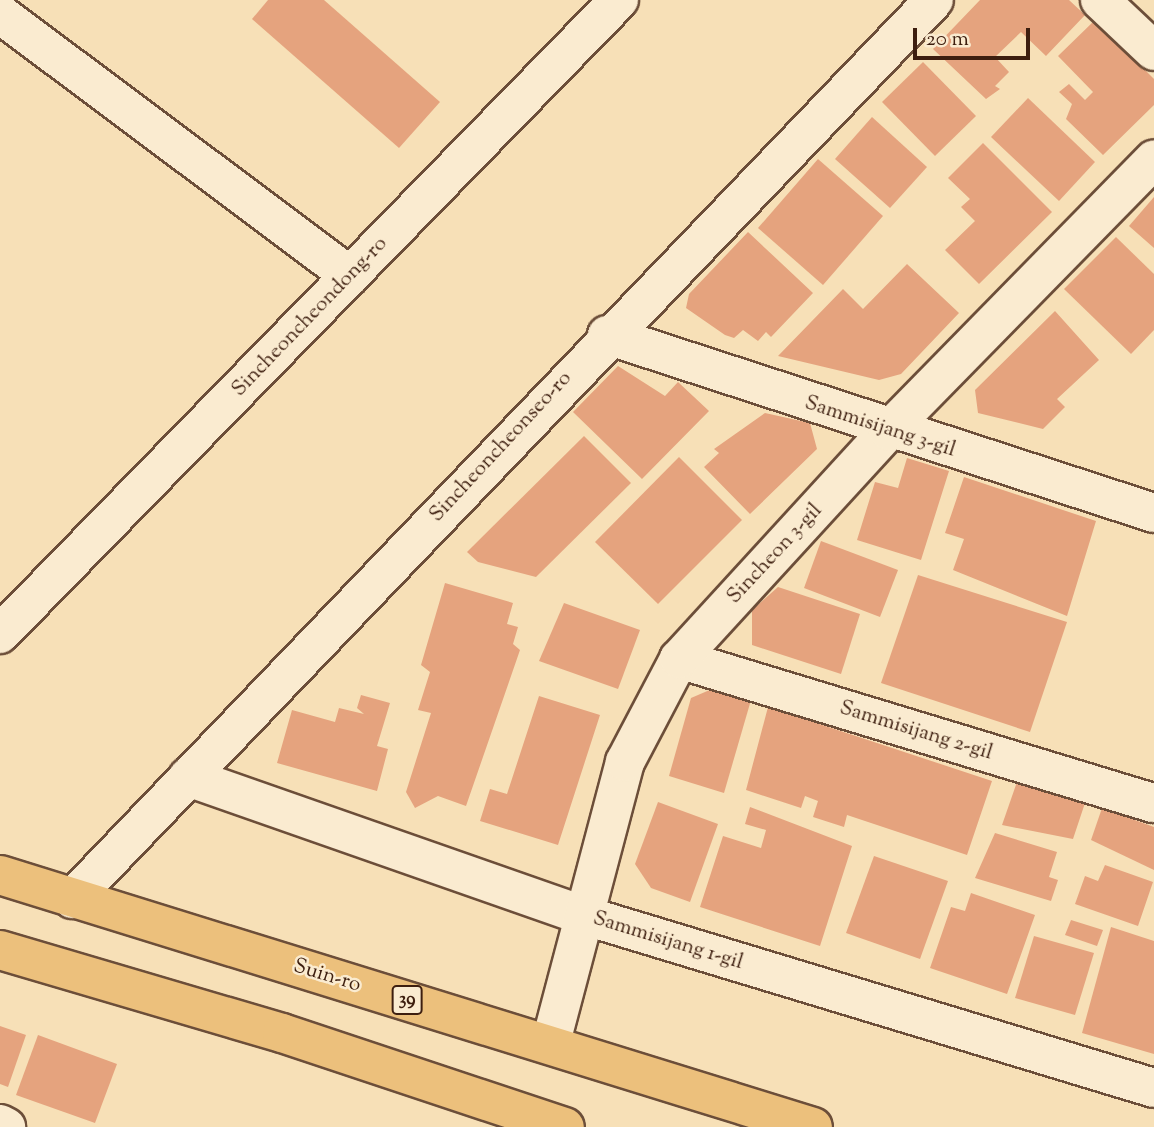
<!DOCTYPE html>
<style>
body{margin:0}
#map{position:relative;width:1154px;height:1127px;overflow:hidden;background:#f7e0b7;font-family:"Sorts Mill Goudy",serif}
div>[style]{position:absolute}
.building>*{inset:0;background:#e5a37e}
.roads{filter:drop-shadow(2px 0 #6c4e39) drop-shadow(-2px 0 #6c4e39) drop-shadow(0 2px #6c4e39) drop-shadow(0 -2px #6c4e39)}
.street>*{height:38px;margin:-19px;padding:0 19px;transform-origin:19px;border-radius:19px;background:#faebd0}
.primary>*{height:38px;margin:-19px;padding:0 19px;transform-origin:19px;border-radius:19px;background:#ecc07c}
span{translate:-50% -50%;white-space:nowrap;text-align:center;line-height:1.15;-webkit-text-stroke:5px #faebd0;paint-order:stroke}
.shield-label span{padding:2px 5px;background:#faebd0;border:2px solid;border-radius:5px;-webkit-text-stroke-width:0}
.shield-label{font-size:19px;color:#3d1e0f;font-weight:700}
.street-label{font-size:21px;color:#3d1e0f}
.scale{position:absolute;left:913px;top:28px;width:117px;height:32px;box-sizing:border-box;border:4px solid #3d1e0f;border-top:0;padding-left:9px;font-size:21px;line-height:24px;white-space:nowrap;color:#3d1e0f;-webkit-text-stroke:5px #faebd0;paint-order:stroke}
</style>
<div id="map">
<div class="building">
<div style="clip-path:polygon(268px 0,324px 0,440px 102px,399px 148px,252px 19px)"></div>
<div style="clip-path:polygon(980px 0,1069px 0,1085px 15px,1046px 56px,1021px 32px,995px 57px,1009px 72px,995px 86px,1000px 89px,986px 99px,933px 49px)"></div>
<div style="clip-path:polygon(1095px 20px,1154px 79px,1154px 105px,1103px 155px,1066px 119px,1072px 104px,1059px 92px,1069px 84px,1085px 100px,1093px 92px,1058px 56px)"></div>
<div style="clip-path:polygon(923px 62px,976px 116px,935px 156px,882px 102px)"></div>
<div style="clip-path:polygon(1028px 98px,1095px 162px,1059px 201px,991px 137px)"></div>
<div style="clip-path:polygon(872px 117px,927px 167px,890px 208px,835px 159px)"></div>
<div style="clip-path:polygon(983px 143px,1052px 212px,979px 284px,945px 250px,975px 221px,961px 207px,970px 199px,948px 178px)"></div>
<div style="clip-path:polygon(818px 159px,883px 216px,823px 285px,758px 228px)"></div>
<div style="clip-path:polygon(1154px 197px,1154px 248px,1129px 226px)"></div>
<div style="clip-path:polygon(748px 232px,813px 293px,771px 337px,766px 332px,758px 341px,743px 330px,734px 338px,725px 335px,686px 308px,689px 294px)"></div>
<div style="clip-path:polygon(1116px 237px,1154px 274px,1154px 330px,1131px 354px,1064px 289px)"></div>
<div style="clip-path:polygon(907px 264px,959px 313px,901px 374px,879px 380px,778px 356px,843px 289px,863px 309px)"></div>
<div style="clip-path:polygon(1055px 311px,1099px 360px,1057px 399px,1065px 407px,1043px 429px,978px 413px,975px 390px)"></div>
<div style="clip-path:polygon(618px 366px,665px 396px,678px 382px,709px 411px,642px 479px,573px 412px)"></div>
<div style="clip-path:polygon(765px 413px,810px 423px,817px 449px,750px 514px,704px 467px,719px 453px,714px 449px)"></div>
<div style="clip-path:polygon(584px 436px,631px 483px,536px 577px,478px 562px,467px 552px)"></div>
<div style="clip-path:polygon(679px 457px,742px 520px,658px 604px,595px 542px)"></div>
<div style="clip-path:polygon(907px 458px,949px 471px,921px 560px,857px 540px,875px 482px,898px 488px)"></div>
<div style="clip-path:polygon(964px 477px,1096px 521px,1067px 616px,953px 570px,964px 539px,945px 533px)"></div>
<div style="clip-path:polygon(821px 541px,898px 570px,880px 617px,804px 588px)"></div>
<div style="clip-path:polygon(918px 575px,1067px 622px,1030px 732px,881px 683px)"></div>
<div style="clip-path:polygon(445px 583px,513px 603px,507px 624px,518px 627px,513px 644px,520px 650px,466px 806px,438px 796px,415px 808px,406px 792px,431px 713px,418px 710px,430px 672px,421px 665px)"></div>
<div style="clip-path:polygon(778px 587px,860px 614px,841px 674px,752px 645px,752px 610px)"></div>
<div style="clip-path:polygon(564px 603px,640px 630px,618px 689px,539px 661px)"></div>
<div style="clip-path:polygon(712px 689px,751px 700px,724px 793px,669px 776px,691px 698px)"></div>
<div style="clip-path:polygon(361px 695px,390px 703px,377px 746px,388px 749px,377px 791px,277px 763px,292px 710px,335px 722px,339px 708px,364px 714px,357px 708px)"></div>
<div style="clip-path:polygon(539px 696px,600px 715px,558px 845px,480px 821px,490px 789px,507px 794px)"></div>
<div style="clip-path:polygon(768px 707px,992px 781px,967px 855px,847px 815px,844px 827px,813px 817px,818px 801px,805px 796px,801px 808px,746px 790px)"></div>
<div style="clip-path:polygon(1019px 776px,1086px 800px,1073px 839px,1002px 825px)"></div>
<div style="clip-path:polygon(658px 802px,718px 824px,690px 902px,651px 888px,635px 864px)"></div>
<div style="clip-path:polygon(750px 807px,852px 846px,820px 946px,700px 907px,723px 836px,761px 848px,766px 830px,745px 824px)"></div>
<div style="clip-path:polygon(1102px 808px,1154px 827px,1154px 870px,1091px 840px)"></div>
<div style="clip-path:polygon(995px 833px,1057px 852px,1049px 877px,1058px 880px,1051px 901px,975px 878px)"></div>
<div style="clip-path:polygon(874px 856px,948px 881px,920px 959px,846px 933px)"></div>
<div style="clip-path:polygon(1105px 865px,1153px 882px,1138px 926px,1075px 904px,1085px 876px,1098px 881px)"></div>
<div style="clip-path:polygon(971px 893px,1035px 915px,1007px 994px,930px 968px,951px 907px,965px 911px)"></div>
<div style="clip-path:polygon(1071px 920px,1103px 930px,1097px 946px,1065px 935px)"></div>
<div style="clip-path:polygon(1111px 927px,1154px 941px,1154px 1054px,1082px 1033px)"></div>
<div style="clip-path:polygon(1034px 936px,1094px 953px,1075px 1015px,1015px 998px)"></div>
<div style="clip-path:polygon(0 1026px,26px 1035px,8px 1087px,0 1084px)"></div>
<div style="clip-path:polygon(38px 1035px,117px 1064px,95px 1123px,16px 1095px)"></div>
</div>
<div class="roads">
<div class="street">
<div style="left:1100px;top:0;width:74px;rotate:43.4deg"></div>
<div style="left:0;top:14px;width:437px;rotate:36.8deg"></div>
<div style="left:607px;top:335px;width:575px;rotate:18.03deg"></div>
<div style="left:0;top:634px;width:886px;rotate:-45.69deg"></div>
<div style="left:679px;top:659px;width:496px;rotate:16.9deg"></div>
<div style="left:188px;top:777px;width:422px;rotate:19.3deg"></div>
<div style="left:586px;top:916px;width:593px;rotate:16.85deg"></div>
<div style="left:72px;top:899px;width:1245px;rotate:-46.2deg"></div>
<div style="left:551px;top:1042px;width:290px;rotate:-75.2deg"></div>
<div style="left:625px;top:762px;width:116px;rotate:-62.3deg"></div>
<div style="left:679px;top:659px;width:309px;rotate:-47.5deg"></div>
<div style="left:888px;top:431px;width:380px;rotate:-45.6deg"></div>
<div style="left:0;top:1124px;width:7px;rotate:27deg"></div>
</div>
<div class="primary">
<div style="left:0;top:875px;width:851px;rotate:17.22deg"></div>
<div style="left:0;top:950px;width:294px;rotate:16.4deg"></div>
<div style="left:282px;top:1033px;width:298px;rotate:18.4deg"></div>
</div>
</div>
<div class="shield-label">
<span style="left:407px;top:1000px">39</span>
</div>
<div class="street-label">
<span style="left:310px;top:317px;rotate:-46deg">Sincheoncheondong-ro</span>
<span style="left:880px;top:427px;rotate:18deg">Sammisijang 3-gil</span>
<span style="left:501px;top:447px;rotate:-47deg">Sincheoncheonseo-ro</span>
<span style="left:775px;top:554px;rotate:-47deg">Sincheon 3-gil</span>
<span style="left:916px;top:731px;rotate:17deg">Sammisijang 2-gil</span>
<span style="left:668px;top:941px;rotate:17deg">Sammisijang 1-gil</span>
<span style="left:327px;top:976px;rotate:17deg">Suin-ro</span>
</div>
<div class="scale">20 m</div>
</div>
